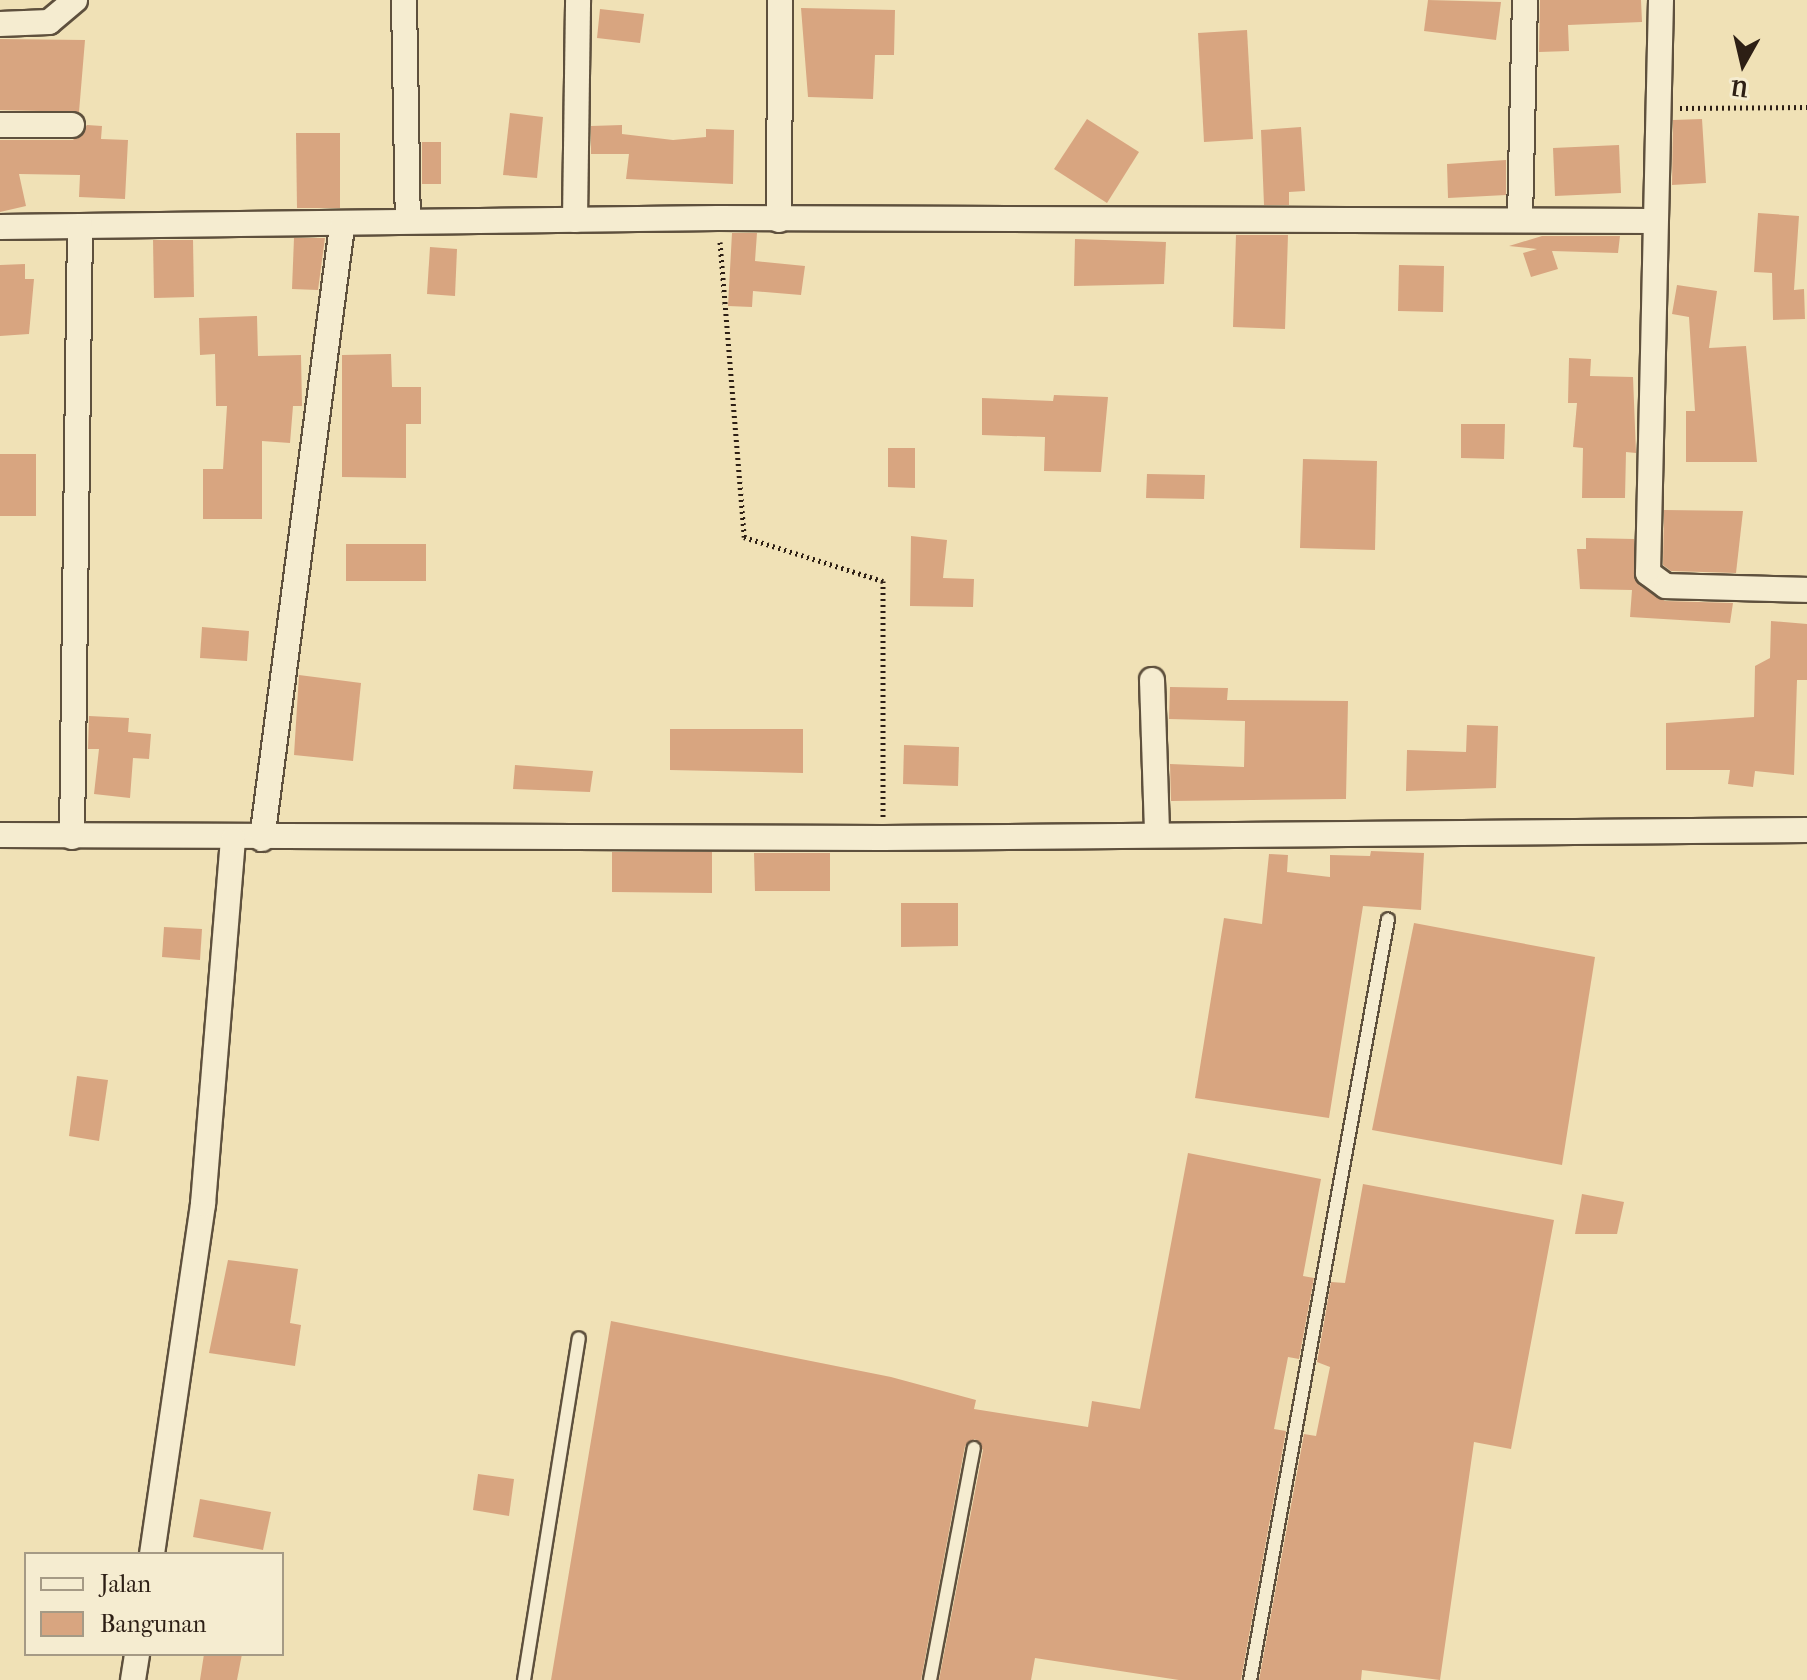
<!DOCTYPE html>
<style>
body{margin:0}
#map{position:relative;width:1807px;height:1680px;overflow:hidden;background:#f0e1b6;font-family:"IM FELL French Canon",serif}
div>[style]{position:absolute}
.building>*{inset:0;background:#d8a580}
.path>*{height:5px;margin-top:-2.5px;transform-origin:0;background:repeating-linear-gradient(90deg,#2d1f15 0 2px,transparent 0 6px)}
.roads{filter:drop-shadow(2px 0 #5e503d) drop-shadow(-2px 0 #5e503d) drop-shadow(0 2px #5e503d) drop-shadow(0 -2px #5e503d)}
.service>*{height:12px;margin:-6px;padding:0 6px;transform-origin:6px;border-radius:6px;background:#f5ecd0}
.minor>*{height:24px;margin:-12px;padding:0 12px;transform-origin:12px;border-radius:12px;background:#f5ecd0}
span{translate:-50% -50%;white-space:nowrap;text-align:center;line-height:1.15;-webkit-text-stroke:6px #f5ecd0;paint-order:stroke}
.legend{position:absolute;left:24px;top:1552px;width:260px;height:104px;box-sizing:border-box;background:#f5ecd0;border:2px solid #a59a85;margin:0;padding:10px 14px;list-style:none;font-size:24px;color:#2d1f15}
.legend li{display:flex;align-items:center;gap:16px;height:40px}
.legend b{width:40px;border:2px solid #a59a85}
.north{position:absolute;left:1703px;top:24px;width:80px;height:80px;-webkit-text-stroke:6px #f5ecd0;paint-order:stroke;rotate:188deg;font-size:22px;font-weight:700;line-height:32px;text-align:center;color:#2d1f15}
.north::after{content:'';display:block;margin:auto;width:28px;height:36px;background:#2d1f15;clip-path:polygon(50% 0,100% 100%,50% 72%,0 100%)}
</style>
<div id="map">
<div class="building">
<div style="clip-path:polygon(1428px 0,1501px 2px,1496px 40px,1424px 31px)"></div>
<div style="clip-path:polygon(1540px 0,1641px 0,1642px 22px,1568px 25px,1569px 51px,1539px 52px)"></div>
<div style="clip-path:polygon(801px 8px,895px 10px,894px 55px,875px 55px,873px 99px,808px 97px)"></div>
<div style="clip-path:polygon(600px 9px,644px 14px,640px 43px,597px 38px)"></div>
<div style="clip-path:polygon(1247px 30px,1253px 139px,1204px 142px,1198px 33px)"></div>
<div style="clip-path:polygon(0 39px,85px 40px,79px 112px,0 110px)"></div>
<div style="clip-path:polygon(510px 113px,543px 117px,537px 178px,503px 175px)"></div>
<div style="clip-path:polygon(1087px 119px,1139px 152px,1107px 203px,1054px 169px)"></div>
<div style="clip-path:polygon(1702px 119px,1706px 183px,1672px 185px,1673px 120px)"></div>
<div style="clip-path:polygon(87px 125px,102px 126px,101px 139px,128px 140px,125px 199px,79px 197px,80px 175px,19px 174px,26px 206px,0 212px,0 140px,73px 140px)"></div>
<div style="clip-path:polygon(622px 125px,622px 134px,673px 140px,706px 137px,706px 129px,734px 130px,733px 184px,626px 179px,629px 154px,591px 154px,591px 126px)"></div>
<div style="clip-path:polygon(1301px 127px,1305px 191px,1289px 192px,1289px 205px,1264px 205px,1261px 130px)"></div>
<div style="clip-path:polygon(296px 133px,340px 133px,340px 208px,297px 208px)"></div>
<div style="clip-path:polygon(422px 142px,441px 142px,441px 184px,422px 184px)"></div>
<div style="clip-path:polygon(1619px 145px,1621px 193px,1555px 196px,1553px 148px)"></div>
<div style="clip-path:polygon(1506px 160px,1506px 195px,1448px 198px,1447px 164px)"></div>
<div style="clip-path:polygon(1758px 213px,1799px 216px,1794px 290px,1804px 289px,1805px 319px,1773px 320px,1772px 273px,1754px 272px)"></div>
<div style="clip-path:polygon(732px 233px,757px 233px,755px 261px,805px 266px,801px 295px,753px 291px,752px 307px,728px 306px)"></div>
<div style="clip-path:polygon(1236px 235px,1288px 235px,1285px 329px,1233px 327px)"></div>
<div style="clip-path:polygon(1542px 236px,1620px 236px,1618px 253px,1552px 251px,1558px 269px,1531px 277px,1523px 253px,1537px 249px,1509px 246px)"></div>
<div style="clip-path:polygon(294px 238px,325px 238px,318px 290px,292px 289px)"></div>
<div style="clip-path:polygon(1075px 239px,1166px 242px,1164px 284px,1074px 286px)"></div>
<div style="clip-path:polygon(153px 240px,193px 240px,194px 297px,154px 298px)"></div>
<div style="clip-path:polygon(430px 247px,457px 249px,455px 296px,427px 294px)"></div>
<div style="clip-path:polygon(25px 264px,25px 279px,34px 279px,29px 334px,0 336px,0 265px)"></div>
<div style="clip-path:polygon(1399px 265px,1444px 266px,1443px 312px,1398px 311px)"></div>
<div style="clip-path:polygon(1677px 285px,1717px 291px,1709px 348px,1746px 346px,1757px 462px,1686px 462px,1686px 411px,1695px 411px,1689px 317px,1672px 314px)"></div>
<div style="clip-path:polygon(257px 316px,258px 356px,301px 355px,302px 406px,293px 406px,290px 443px,262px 441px,262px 519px,203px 519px,203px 469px,223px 469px,227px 406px,216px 406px,215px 354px,200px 355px,199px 318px)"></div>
<div style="clip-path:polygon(391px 354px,392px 387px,421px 387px,421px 424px,406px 424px,406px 478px,342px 477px,342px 355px)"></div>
<div style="clip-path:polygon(1569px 358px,1591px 359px,1590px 376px,1633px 377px,1636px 453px,1626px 452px,1625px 498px,1582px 498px,1583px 448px,1573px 447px,1577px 403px,1568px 403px)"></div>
<div style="clip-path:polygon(1054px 395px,1108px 397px,1101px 472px,1044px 471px,1045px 437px,982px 435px,982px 398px,1053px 401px)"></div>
<div style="clip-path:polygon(1461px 424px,1505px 424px,1504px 459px,1461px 458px)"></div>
<div style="clip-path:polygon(888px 448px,915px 448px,915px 488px,888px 487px)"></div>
<div style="clip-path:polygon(0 454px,36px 454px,36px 516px,0 516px)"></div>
<div style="clip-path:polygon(1303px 459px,1377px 461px,1375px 550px,1300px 548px)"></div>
<div style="clip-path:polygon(1147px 474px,1205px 475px,1204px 499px,1146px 498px)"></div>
<div style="clip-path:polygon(1664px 510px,1743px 511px,1736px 573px,1671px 571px,1663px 565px)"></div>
<div style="clip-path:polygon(911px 536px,947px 540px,943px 578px,974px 579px,973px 607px,910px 606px)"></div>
<div style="clip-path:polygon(1586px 538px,1634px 539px,1639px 585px,1665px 601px,1733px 603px,1730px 623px,1630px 617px,1632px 590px,1580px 589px,1577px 549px,1586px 549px)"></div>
<div style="clip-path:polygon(346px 544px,426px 544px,426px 581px,346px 581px)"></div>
<div style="clip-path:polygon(1771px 621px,1807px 624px,1807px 680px,1797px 680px,1794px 775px,1755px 771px,1753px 787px,1728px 784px,1730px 770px,1666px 770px,1666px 723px,1754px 717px,1755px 666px,1770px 658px)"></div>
<div style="clip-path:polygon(202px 627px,249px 631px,247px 661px,200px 658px)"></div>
<div style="clip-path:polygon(299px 675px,361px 683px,353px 761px,294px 755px)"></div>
<div style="clip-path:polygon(1170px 687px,1228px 688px,1227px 700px,1348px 701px,1346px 799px,1171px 801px,1170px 764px,1244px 767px,1245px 721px,1169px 719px)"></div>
<div style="clip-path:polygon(89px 716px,129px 718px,128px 732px,151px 734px,149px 759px,133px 758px,130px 798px,94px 794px,99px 749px,88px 749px)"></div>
<div style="clip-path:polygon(1467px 725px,1498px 726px,1496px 788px,1406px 791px,1407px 750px,1466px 752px)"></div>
<div style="clip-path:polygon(670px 729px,803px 729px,803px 773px,670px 770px)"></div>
<div style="clip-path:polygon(904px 745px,959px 747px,958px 786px,903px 784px)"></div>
<div style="clip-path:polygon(515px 765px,593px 771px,590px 792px,513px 789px)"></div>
<div style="clip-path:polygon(1371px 851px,1424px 853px,1421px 910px,1363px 906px,1329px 1118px,1195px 1098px,1224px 918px,1262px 924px,1269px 854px,1288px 855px,1287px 872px,1330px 877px,1330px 855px,1370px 856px)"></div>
<div style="clip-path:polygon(612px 852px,712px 852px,712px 893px,612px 892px)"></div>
<div style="clip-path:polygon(754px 853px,830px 853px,830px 891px,755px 891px)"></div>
<div style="clip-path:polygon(901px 903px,958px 903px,958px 946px,901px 947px)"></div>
<div style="clip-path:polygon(1414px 923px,1595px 957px,1562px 1165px,1372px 1130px)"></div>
<div style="clip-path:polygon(164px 927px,202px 929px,200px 960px,162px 957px)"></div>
<div style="clip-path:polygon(77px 1076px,108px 1080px,99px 1141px,69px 1136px)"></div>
<div style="clip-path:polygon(1188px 1153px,1321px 1179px,1303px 1276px,1314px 1278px,1299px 1359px,1288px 1357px,1274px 1429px,1286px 1431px,1241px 1680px,1179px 1680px,1035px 1658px,1031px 1680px,939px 1680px,983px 1450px,975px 1439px,965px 1446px,921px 1680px,551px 1680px,611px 1321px,891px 1377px,976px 1400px,974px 1409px,1088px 1427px,1092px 1401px,1140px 1409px)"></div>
<div style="clip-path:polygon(1363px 1184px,1554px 1220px,1511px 1449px,1474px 1442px,1440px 1680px,1362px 1670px,1361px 1680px,1259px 1680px,1304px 1434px,1316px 1436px,1330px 1367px,1317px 1362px,1331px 1282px,1345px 1283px)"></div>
<div style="clip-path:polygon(1582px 1194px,1624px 1202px,1617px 1234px,1575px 1234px)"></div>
<div style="clip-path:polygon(228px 1260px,298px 1269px,290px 1323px,301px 1325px,295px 1366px,209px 1353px)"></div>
<div style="clip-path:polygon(478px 1474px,514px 1479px,509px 1516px,473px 1510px)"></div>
<div style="clip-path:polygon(200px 1499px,271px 1512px,263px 1550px,193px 1537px)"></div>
<div style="clip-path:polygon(204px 1654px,242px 1654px,237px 1680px,200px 1680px)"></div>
</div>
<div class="path">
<div style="left:1680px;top:108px;width:127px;rotate:-0.5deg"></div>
<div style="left:720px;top:242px;width:296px;rotate:85.3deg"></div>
<div style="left:744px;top:537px;width:146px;rotate:17.6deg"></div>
<div style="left:883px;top:581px;width:236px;rotate:90deg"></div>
</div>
<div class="roads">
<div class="service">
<div style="left:524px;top:1680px;width:346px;rotate:-80.9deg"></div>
<div style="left:930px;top:1680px;width:236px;rotate:-79.3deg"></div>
<div style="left:1250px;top:1680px;width:773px;rotate:-79.72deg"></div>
</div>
<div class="minor">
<div style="left:404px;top:0;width:221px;rotate:89deg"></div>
<div style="left:1661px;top:0;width:573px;rotate:91.3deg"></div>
<div style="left:1648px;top:573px;width:22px;rotate:36deg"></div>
<div style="left:1666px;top:586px;width:141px;rotate:1.6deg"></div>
<div style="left:0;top:24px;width:49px;rotate:-2.3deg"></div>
<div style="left:49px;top:22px;width:34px;rotate:-40deg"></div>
<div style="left:0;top:125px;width:72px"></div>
<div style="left:1520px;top:219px;width:219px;rotate:-88.7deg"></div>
<div style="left:575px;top:220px;width:220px;rotate:-89.2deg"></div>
<div style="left:779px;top:220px;width:220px;rotate:-89.7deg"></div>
<div style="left:0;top:227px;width:718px;rotate:-0.72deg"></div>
<div style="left:718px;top:218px;width:937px;rotate:0.18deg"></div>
<div style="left:1152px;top:680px;width:152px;rotate:88.1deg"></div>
<div style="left:0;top:835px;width:883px;rotate:0.19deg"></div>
<div style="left:883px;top:838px;width:924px;rotate:-0.5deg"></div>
<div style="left:72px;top:837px;width:611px;rotate:-89.25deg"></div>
<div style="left:262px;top:839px;width:618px;rotate:-82.56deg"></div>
<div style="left:152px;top:1554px;width:354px;rotate:-81.7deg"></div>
<div style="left:203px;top:1204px;width:366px;rotate:-85.3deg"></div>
<div style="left:133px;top:1680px;width:26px;rotate:-81deg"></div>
</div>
</div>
<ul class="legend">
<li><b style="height:10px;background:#f5ecd0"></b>Jalan</li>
<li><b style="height:22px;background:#d8a580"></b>Bangunan</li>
</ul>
<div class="north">U</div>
</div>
